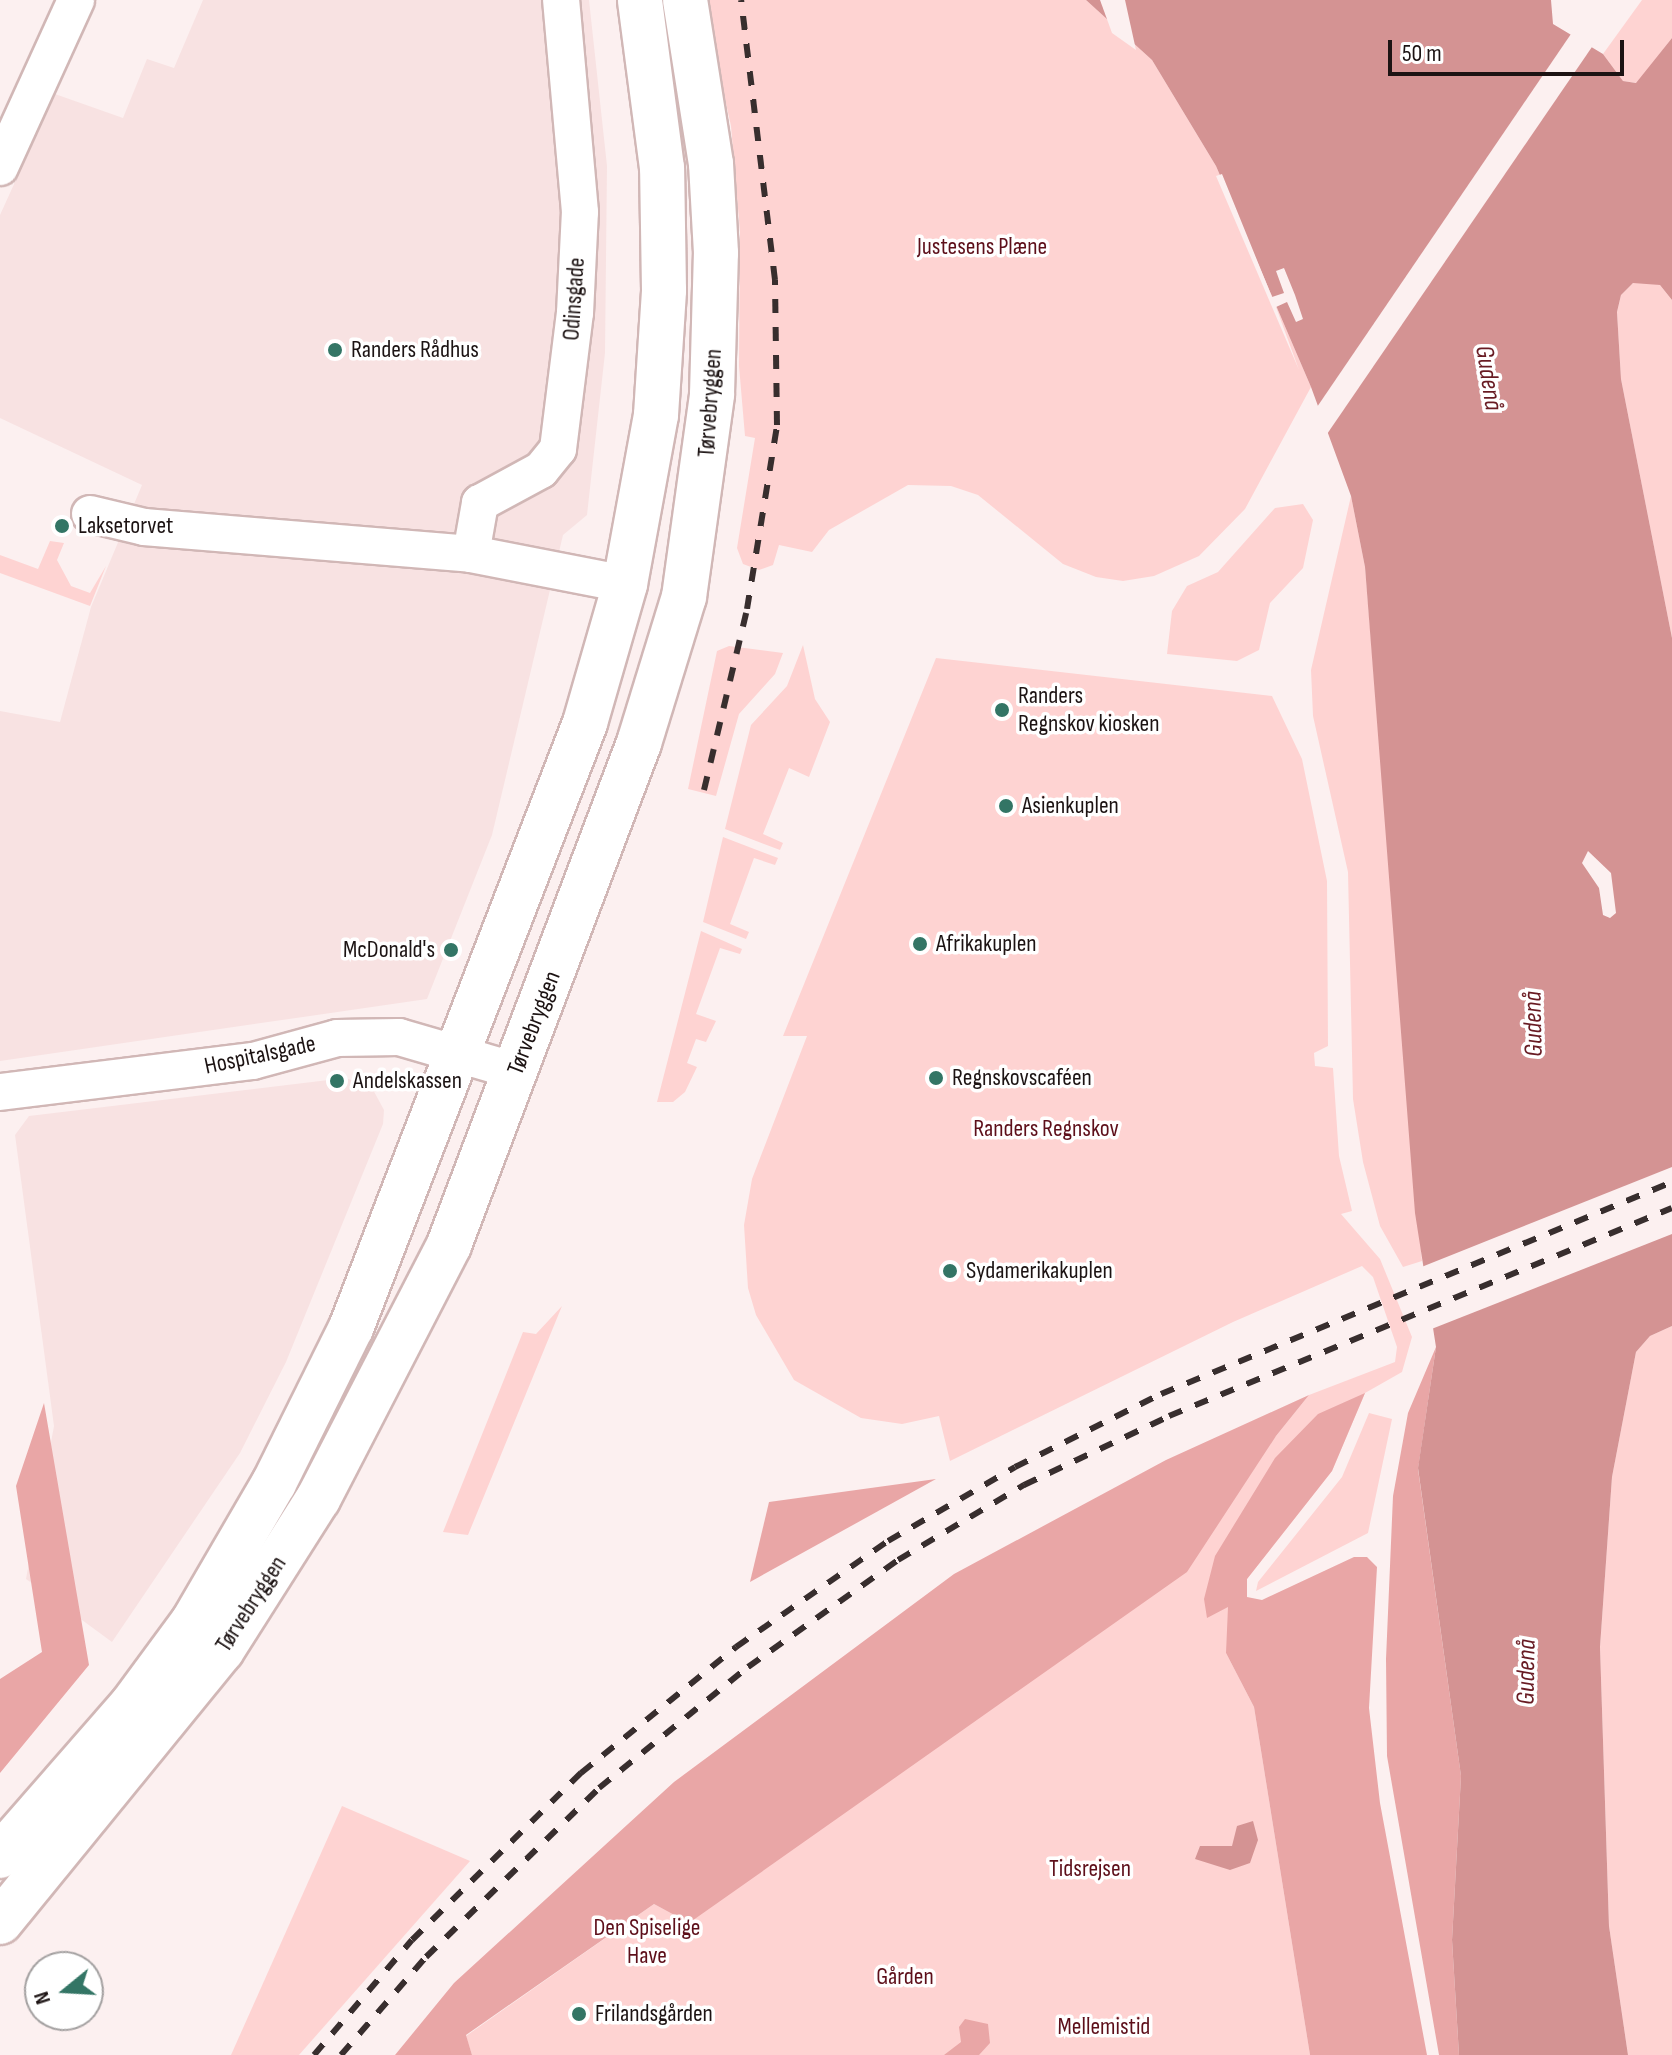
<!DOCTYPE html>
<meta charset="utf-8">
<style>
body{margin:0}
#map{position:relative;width:1672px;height:2055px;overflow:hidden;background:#fcf0f0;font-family:"Sofia Sans Condensed",sans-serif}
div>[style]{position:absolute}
.built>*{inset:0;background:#f8e2e2}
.green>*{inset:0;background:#fed3d2}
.forest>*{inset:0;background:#e9a6a6}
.water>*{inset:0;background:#d49393}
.pier>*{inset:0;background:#fcf0f0}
.roads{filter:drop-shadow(2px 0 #d1b7b6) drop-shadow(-2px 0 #d1b7b6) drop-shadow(0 2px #d1b7b6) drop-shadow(0 -2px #d1b7b6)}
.minor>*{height:36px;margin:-18px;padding:0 18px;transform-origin:18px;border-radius:18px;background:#fff}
.major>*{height:44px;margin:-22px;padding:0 22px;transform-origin:22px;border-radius:22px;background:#fff}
.rail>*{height:6px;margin-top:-3px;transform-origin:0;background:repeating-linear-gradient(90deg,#382e2e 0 14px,transparent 0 28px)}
.dots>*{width:22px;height:22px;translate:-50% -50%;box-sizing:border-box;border:4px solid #fff;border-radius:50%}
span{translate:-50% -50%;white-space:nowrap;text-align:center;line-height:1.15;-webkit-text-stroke:7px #fff;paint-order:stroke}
.park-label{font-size:24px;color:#5d0f1a}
.street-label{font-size:24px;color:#1c1313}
.poi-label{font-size:24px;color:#1c1313}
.left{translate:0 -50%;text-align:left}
.right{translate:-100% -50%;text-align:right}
.water-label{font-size:26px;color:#681b23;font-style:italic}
.north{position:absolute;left:24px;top:1951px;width:80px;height:80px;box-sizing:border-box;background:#fff;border:2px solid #a4a1a1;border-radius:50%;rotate:252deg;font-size:22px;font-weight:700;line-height:32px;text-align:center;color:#1c1313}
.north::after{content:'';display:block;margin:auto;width:28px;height:36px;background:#337565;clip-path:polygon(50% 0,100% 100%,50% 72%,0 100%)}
.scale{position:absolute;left:1388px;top:40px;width:236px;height:36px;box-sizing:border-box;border:4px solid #1c1313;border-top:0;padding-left:10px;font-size:24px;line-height:28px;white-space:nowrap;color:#1c1313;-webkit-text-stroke:6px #fff;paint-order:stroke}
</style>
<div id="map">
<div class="built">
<div style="clip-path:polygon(203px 0,589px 0,607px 166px,605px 353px,587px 515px,563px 535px,492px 835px,427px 999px,0 1061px,0 711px,60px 722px,91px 607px,142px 485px,0 418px,0 215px,55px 94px,123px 118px,147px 59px,174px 68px)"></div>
<div style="clip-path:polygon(345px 1078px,371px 1086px,384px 1110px,383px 1124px,286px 1362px,240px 1453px,112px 1642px,26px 1579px,54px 1426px,15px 1135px,29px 1116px)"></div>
</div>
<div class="green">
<div style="clip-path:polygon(703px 0,1086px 0,1152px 60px,1216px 166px,1311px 387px,1245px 509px,1199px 556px,1154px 576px,1123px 581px,1096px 577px,1063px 564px,978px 495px,951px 486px,908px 485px,829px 530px,812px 552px,779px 545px,773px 565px,759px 570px,743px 564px,737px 548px,755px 438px,745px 436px,739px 366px,740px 232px,731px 126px)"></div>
<div style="clip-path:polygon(1642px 0,1672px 0,1672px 38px,1637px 83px,1623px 81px,1603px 54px)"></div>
<div style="clip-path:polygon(1646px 281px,1660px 285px,1672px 300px,1672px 638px,1621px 379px,1617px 312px,1621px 295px,1633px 283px)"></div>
<div style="clip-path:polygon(1351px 496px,1365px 567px,1422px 1261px,1403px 1267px,1380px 1226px,1363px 1162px,1353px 1099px,1348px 872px,1313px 716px,1311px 670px)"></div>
<div style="clip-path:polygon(1303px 504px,1313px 520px,1303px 568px,1270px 603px,1259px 650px,1237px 661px,1167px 654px,1172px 611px,1187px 586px,1218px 572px,1275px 508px)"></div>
<div style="clip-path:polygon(50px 541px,64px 543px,57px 560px,71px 586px,90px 593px,106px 566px,90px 606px,0 573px,0 555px,38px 569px)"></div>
<div style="clip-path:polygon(803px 645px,815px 699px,830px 722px,809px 777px,789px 768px,763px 834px,783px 843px,780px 850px,725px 829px,751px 725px,787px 686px)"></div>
<div style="clip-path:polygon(729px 646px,783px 653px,775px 674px,739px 714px,716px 796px,688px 789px,717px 651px)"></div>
<div style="clip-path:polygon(936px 658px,1272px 696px,1302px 759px,1327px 881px,1328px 1046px,1314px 1053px,1315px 1066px,1333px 1068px,1339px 1156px,1352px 1211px,1341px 1214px,1380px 1259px,1412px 1337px,1402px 1372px,1365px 1393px,1332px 1471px,1247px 1579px,1247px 1598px,1226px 1653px,1254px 1707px,1310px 2055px,472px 2055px,466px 2036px,654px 1904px,689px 1923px,1276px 1436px,1309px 1395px,1395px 1362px,1397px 1347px,1373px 1277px,1362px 1266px,1233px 1322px,950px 1461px,939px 1416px,902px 1424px,861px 1418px,794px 1380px,756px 1315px,748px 1288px,744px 1225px,752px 1179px,807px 1036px,783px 1036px)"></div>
<div style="clip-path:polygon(723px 837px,778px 858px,775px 865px,754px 858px,730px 924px,749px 932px,746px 939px,703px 922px)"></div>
<div style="clip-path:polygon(701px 931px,742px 949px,740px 954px,720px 948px,696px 1014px,716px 1021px,706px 1042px,696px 1039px,687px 1063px,697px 1067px,685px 1092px,673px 1102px,657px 1102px)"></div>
<div style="clip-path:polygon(562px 1306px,468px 1535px,443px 1532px,523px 1332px,536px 1334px)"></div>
<div style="clip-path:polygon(1672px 1326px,1672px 2055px,1628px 2055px,1609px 1926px,1600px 1647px,1612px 1477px,1636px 1352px,1650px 1336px)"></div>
<div style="clip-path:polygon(1369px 1413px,1392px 1419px,1368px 1533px,1256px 1591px,1258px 1582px,1342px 1477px)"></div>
<div style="clip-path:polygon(342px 1806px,470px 1861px,299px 2055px,231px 2055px)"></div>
</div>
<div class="forest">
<div style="clip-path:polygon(1436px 1347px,1418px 1469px,1461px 1776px,1452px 1940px,1459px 2055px,1439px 2055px,1387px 1756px,1386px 1659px,1393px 1496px,1408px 1413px)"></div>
<div style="clip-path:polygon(1365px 1393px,1332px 1471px,1247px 1579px,1247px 1597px,1262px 1600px,1354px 1557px,1367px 1557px,1377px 1567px,1369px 1708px,1380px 1803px,1427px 2055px,1310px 2055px,1254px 1707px,1226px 1653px,1228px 1607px,1207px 1618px,1204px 1599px,1215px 1556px,1275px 1458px,1318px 1414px)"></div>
<div style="clip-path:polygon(1309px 1395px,1276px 1436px,1187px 1572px,689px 1923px,654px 1904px,466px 2035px,472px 2055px,395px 2055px,454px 1983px,674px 1782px,954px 1574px,1166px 1460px)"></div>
<div style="clip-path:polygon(44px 1403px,89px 1665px,0 1773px,0 1679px,42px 1652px,16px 1486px)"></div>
<div style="clip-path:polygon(936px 1479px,750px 1582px,769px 1502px)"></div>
<div style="clip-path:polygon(965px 2019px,988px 2024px,990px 2043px,979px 2055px,944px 2055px,961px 2042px,959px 2027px)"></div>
</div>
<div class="water">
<div style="clip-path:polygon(evenodd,1086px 0,1551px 0,1553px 24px,1603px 54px,1623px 81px,1636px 83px,1672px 38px,1672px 300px,1660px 285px,1633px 283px,1621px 295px,1617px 312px,1621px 379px,1672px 638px,1672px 1326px,1650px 1336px,1636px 1352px,1612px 1477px,1600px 1647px,1609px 1926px,1628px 2055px,1459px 2055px,1452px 1940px,1461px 1776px,1418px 1468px,1436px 1347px,1415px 1213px,1365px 567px,1351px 496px,1311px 387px,1216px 166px,1152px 60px,1086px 0,1588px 851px,1611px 873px,1616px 913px,1610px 918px,1603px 915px,1599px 888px,1582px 863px,1588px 851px)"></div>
<div style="clip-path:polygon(1253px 1821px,1258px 1840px,1250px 1863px,1230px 1870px,1195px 1859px,1200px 1846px,1232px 1846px,1237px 1826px)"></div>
</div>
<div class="pier">
<div style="clip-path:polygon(1100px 0,1125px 0,1136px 50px,1112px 33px)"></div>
<div style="clip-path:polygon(1573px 31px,1594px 44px,1325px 437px,1315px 410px)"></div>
<div style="clip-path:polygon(1222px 174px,1272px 297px,1284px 293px,1276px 271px,1284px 268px,1295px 295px,1303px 319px,1296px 322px,1287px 302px,1276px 307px,1299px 370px,1216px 176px)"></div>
<div style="clip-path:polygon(1672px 1167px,1672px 1234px,1429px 1330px,1419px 1268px)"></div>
</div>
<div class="roads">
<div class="minor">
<div style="left:0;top:167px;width:183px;rotate:-65.5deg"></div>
<div style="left:90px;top:514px;width:56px;rotate:13.5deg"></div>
<div style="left:144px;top:527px;width:328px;rotate:4.7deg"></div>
<div style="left:471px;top:554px;width:157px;rotate:11deg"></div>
<div style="left:471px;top:554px;width:52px;rotate:-80deg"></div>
<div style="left:480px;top:503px;width:69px;rotate:-28.4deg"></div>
<div style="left:541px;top:470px;width:27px;rotate:-51deg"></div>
<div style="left:558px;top:449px;width:137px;rotate:-82.9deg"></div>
<div style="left:575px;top:313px;width:101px;rotate:-87.2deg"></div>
<div style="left:580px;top:212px;width:213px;rotate:-95.1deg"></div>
<div style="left:0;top:1092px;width:255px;rotate:-7deg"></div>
<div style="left:253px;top:1061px;width:87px;rotate:-15.3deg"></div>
<div style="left:337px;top:1038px;width:62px;rotate:-0.9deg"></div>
<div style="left:399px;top:1037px;width:122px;rotate:16.2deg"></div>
</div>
<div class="major">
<div style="left:0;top:1856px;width:199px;rotate:-48.9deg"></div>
<div style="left:131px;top:1706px;width:104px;rotate:-53.6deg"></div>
<div style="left:193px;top:1622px;width:161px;rotate:-59.8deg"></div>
<div style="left:274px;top:1483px;width:173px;rotate:-63.6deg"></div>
<div style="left:351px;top:1328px;width:649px;rotate:-68.85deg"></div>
<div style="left:585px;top:723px;width:145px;rotate:-73.9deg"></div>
<div style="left:625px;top:584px;width:172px;rotate:-79.6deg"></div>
<div style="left:656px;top:415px;width:125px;rotate:-86.3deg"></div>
<div style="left:664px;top:290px;width:122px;rotate:-90.9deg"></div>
<div style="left:662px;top:168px;width:169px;rotate:-97.5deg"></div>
<div style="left:0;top:1922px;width:351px;rotate:-50.8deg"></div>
<div style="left:222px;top:1650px;width:179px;rotate:-57.6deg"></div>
<div style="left:318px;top:1499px;width:286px;rotate:-62.7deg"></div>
<div style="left:449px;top:1245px;width:537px;rotate:-69.27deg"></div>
<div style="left:639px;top:743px;width:153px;rotate:-72.9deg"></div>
<div style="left:684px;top:597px;width:205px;rotate:-82.1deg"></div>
<div style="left:712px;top:394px;width:141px;rotate:-88.4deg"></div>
<div style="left:716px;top:253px;width:89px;rotate:-93.2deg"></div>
<div style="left:711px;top:164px;width:166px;rotate:-99deg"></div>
</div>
</div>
<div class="rail">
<div style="left:704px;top:790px;width:186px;rotate:-76.6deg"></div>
<div style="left:747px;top:609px;width:186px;rotate:-80.7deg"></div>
<div style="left:777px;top:425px;width:145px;rotate:-90.8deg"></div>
<div style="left:775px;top:280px;width:282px;rotate:-96.9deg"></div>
<div style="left:314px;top:2055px;width:151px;rotate:-49.6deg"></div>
<div style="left:412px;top:1940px;width:238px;rotate:-44.7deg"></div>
<div style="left:581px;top:1773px;width:200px;rotate:-39.1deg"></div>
<div style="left:736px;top:1647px;width:185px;rotate:-34.9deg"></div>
<div style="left:888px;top:1541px;width:147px;rotate:-30.2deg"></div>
<div style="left:1015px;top:1467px;width:163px;rotate:-26.6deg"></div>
<div style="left:1161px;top:1394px;width:553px;rotate:-22.53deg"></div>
<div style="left:341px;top:2055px;width:130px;rotate:-49.1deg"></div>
<div style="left:426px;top:1957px;width:242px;rotate:-44.3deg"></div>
<div style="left:599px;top:1788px;width:192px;rotate:-39.1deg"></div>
<div style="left:748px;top:1667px;width:184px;rotate:-35.5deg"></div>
<div style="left:898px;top:1560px;width:147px;rotate:-30.8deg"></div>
<div style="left:1024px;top:1485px;width:161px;rotate:-25.4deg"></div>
<div style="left:1169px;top:1416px;width:544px;rotate:-22.47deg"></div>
</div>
<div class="dots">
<div style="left:335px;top:350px;background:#337565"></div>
<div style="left:62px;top:526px;background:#337565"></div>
<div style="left:1002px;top:710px;background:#337565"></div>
<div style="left:1006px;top:806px;background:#337565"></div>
<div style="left:920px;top:944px;background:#337565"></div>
<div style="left:451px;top:950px;background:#337565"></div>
<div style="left:936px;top:1078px;background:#337565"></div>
<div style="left:337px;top:1081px;background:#337565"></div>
<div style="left:950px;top:1271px;background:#337565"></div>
<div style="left:579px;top:2014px;background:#337565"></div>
</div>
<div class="park-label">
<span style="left:982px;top:247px">Justesens Plæne</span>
<span style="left:1046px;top:1129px">Randers Regnskov</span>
<span style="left:1090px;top:1869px">Tidsrejsen</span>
<span style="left:647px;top:1942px">Den Spiselige<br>Have</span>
<span style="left:905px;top:1977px">Gården</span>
<span style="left:1104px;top:2027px">Mellemistid</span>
</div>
<div class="street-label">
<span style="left:574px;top:299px;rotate:-86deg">Odinsgade</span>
<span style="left:710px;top:403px;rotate:-86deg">Tørvebryggen</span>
<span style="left:534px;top:1023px;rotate:-69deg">Tørvebryggen</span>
<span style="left:260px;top:1055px;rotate:-12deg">Hospitalsgade</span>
<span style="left:251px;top:1604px;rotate:-57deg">Tørvebryggen</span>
</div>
<div class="poi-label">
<span class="left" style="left:351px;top:350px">Randers Rådhus</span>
<span class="left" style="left:78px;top:526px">Laksetorvet</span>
<span class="left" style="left:1018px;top:710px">Randers<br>Regnskov kiosken</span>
<span class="left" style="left:1022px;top:806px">Asienkuplen</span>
<span class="left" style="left:936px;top:944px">Afrikakuplen</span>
<span class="right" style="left:435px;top:950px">McDonald's</span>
<span class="left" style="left:952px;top:1078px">Regnskovscaféen</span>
<span class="left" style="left:353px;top:1081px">Andelskassen</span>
<span class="left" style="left:966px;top:1271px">Sydamerikakuplen</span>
<span class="left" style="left:595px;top:2014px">Frilandsgården</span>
</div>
<div class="water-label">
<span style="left:1488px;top:378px;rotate:81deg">Gudenå</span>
<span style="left:1534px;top:1024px;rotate:-91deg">Gudenå</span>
<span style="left:1527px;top:1672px;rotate:-89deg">Gudenå</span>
</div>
<div class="north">N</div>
<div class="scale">50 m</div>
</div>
